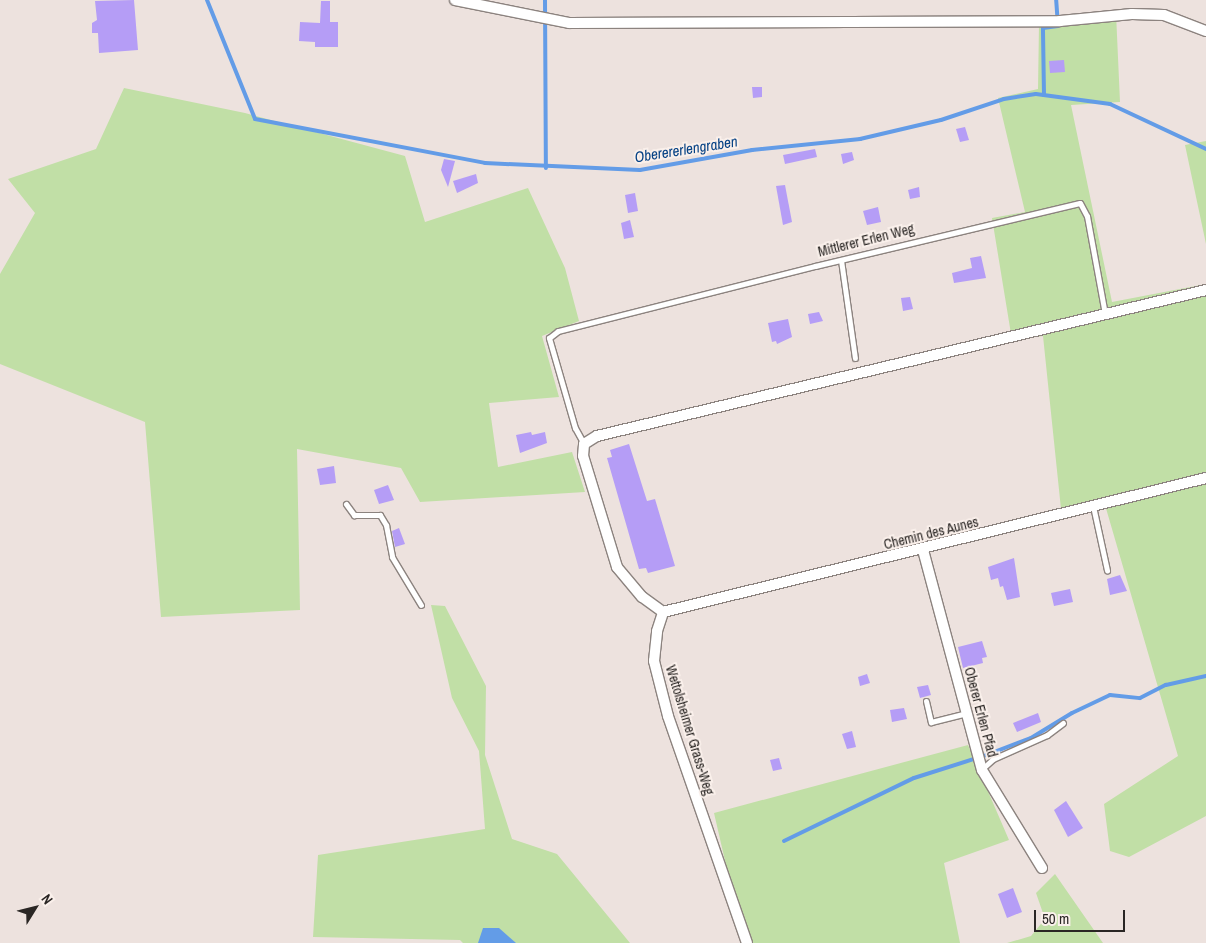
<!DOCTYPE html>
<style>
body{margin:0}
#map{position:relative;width:1206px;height:943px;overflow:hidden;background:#ede2de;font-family:"Archivo Narrow",sans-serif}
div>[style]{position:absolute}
.green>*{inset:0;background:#c1dfa6}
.water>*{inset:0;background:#639ce7}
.stream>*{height:4px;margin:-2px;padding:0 2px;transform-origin:2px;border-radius:2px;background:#639ce7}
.building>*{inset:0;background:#b59df6}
.roads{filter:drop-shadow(1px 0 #8c837f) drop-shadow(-1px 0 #8c837f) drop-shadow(0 1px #8c837f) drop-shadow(0 -1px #8c837f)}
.service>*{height:5px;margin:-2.5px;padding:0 2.5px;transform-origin:2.5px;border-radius:2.5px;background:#fff}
.minor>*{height:10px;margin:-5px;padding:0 5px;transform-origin:5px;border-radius:5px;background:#fff}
span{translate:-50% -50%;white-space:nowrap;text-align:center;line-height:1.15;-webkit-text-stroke:4px #faf0eb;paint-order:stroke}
.street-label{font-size:14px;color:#2a2624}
.water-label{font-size:15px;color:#054184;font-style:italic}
.north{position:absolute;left:10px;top:883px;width:50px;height:50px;-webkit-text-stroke:4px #faf0eb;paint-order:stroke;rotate:54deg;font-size:14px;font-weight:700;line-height:20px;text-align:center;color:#2a2624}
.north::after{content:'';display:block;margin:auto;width:18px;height:22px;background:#2a2624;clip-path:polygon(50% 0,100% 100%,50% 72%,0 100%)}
.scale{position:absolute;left:1034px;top:910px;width:91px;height:22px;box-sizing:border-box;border:2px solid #2a2624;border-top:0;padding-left:6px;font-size:15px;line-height:18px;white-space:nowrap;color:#2a2624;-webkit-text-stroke:4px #faf0eb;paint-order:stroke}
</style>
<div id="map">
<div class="green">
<div style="clip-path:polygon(1116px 13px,1120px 102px,1071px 105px,1112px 302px,1206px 284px,1206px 816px,1129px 857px,1110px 851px,1104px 804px,1178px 756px,1103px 498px,1061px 509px,1043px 336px,1012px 340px,992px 218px,1025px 212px,998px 98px,1038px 89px,1039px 24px)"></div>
<div style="clip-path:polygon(124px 88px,245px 113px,405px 156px,425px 222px,528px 188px,565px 268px,579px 321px,542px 336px,559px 397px,489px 403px,498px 467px,572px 452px,585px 492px,420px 502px,401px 468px,297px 449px,300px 610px,161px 617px,145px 422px,0 364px,0 274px,35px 213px,8px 179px,96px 149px)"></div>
<div style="clip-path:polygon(1206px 141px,1206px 244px,1185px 145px)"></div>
<div style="clip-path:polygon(431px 605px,445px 606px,486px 686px,485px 755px,512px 839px,557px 854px,630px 943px,463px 943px,460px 940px,313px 937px,318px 855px,485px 829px,479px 751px,452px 698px)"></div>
<div style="clip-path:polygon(968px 745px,1009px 840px,944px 863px,960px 943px,744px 943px,714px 813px)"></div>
<div style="clip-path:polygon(1055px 874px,1103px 943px,1007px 943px,1031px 936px,1045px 919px,1036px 893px)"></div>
</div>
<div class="water">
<div style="clip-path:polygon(483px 928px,499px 928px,516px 943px,478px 943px)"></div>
</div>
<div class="stream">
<div style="left:207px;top:0;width:128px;rotate:68deg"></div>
<div style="left:255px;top:119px;width:234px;rotate:10.8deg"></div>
<div style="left:485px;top:163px;width:155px;rotate:2.6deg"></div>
<div style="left:640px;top:170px;width:114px;rotate:-10.1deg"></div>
<div style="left:752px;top:150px;width:109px;rotate:-5.8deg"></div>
<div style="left:860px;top:139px;width:83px;rotate:-13.2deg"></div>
<div style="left:941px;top:120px;width:66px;rotate:-18.4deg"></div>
<div style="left:1004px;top:99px;width:32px;rotate:-9deg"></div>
<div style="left:1036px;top:94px;width:75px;rotate:7.7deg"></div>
<div style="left:1110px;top:104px;width:106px;rotate:25.1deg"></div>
<div style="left:545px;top:0;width:168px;rotate:89.7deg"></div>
<div style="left:1044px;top:95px;width:67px;rotate:-90.9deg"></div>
<div style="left:1043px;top:28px;width:15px;rotate:-8deg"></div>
<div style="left:1058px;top:26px;width:26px;rotate:-94deg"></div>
<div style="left:981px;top:757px;width:53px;rotate:-20.8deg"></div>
<div style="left:1031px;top:738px;width:48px;rotate:-31.4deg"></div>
<div style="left:1072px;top:713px;width:42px;rotate:-25.3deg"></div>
<div style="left:1110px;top:695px;width:30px;rotate:6deg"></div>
<div style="left:1140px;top:698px;width:29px;rotate:-27deg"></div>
<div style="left:1166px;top:685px;width:41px;rotate:-12.7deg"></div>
<div style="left:784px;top:841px;width:144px;rotate:-25.9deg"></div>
<div style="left:914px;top:778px;width:63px;rotate:-17.6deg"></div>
</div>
<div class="building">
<div style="clip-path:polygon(134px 0,138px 50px,99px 53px,98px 33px,92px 33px,92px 23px,97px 20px,95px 1px)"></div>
<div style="clip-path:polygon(321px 1px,330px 1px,330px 22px,338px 22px,338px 47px,315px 47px,315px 42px,299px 41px,300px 22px,320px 23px)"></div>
<div style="clip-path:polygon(1064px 60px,1065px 72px,1050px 73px,1049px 61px)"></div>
<div style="clip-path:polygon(752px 87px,762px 87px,762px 97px,753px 98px)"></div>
<div style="clip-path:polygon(965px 127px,969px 140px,960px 142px,956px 129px)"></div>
<div style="clip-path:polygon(815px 149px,817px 157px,785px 164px,783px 155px)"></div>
<div style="clip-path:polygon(852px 152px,854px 160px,843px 164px,841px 154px)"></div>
<div style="clip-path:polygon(444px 159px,455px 161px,448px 187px,441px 170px)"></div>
<div style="clip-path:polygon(476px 174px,478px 183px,457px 193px,453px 181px)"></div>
<div style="clip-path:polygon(785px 185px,792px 222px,783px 225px,776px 186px)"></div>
<div style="clip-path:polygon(919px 187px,920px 197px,910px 199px,908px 190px)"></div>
<div style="clip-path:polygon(635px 193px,638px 211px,628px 213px,625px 195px)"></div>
<div style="clip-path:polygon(878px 207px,881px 222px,867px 225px,863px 211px)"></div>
<div style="clip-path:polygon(630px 220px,634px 237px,624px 239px,621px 223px)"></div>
<div style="clip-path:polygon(981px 256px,986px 278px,954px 283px,952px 273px,972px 268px,970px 258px)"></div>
<div style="clip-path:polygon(910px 297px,913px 309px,903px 311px,901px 298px)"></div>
<div style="clip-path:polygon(819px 312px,823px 321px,810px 324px,808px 314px)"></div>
<div style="clip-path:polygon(788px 319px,792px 337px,777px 344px,776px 341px,772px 342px,768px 323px)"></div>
<div style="clip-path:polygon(531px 432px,532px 435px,545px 432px,547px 443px,520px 453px,516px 435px)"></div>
<div style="clip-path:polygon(629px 444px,647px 501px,655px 499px,675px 566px,648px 573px,646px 568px,639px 569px,607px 458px,612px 457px,610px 450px)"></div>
<div style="clip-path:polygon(334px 466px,336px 483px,320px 485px,317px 469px)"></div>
<div style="clip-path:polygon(388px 485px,394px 500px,379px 504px,374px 490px)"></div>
<div style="clip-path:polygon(399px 528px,405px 544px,395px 547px,392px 531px)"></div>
<div style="clip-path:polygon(1014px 558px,1020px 597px,1007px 600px,1003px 586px,1000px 587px,998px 578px,991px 580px,988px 567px)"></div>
<div style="clip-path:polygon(1120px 575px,1127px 591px,1110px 595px,1107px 579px)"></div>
<div style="clip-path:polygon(1070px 589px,1073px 602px,1054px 606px,1051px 593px)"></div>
<div style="clip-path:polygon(982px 641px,987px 657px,982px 658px,983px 663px,963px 668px,958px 647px)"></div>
<div style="clip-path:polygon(867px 674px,870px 683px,860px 686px,858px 677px)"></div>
<div style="clip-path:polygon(928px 685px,931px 695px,920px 698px,917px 687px)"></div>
<div style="clip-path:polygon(904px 708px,907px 719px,892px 722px,890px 710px)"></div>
<div style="clip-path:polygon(1038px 713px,1041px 722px,1017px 732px,1013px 723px)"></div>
<div style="clip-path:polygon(852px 731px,856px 747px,847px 749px,842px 734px)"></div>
<div style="clip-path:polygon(779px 758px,782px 769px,773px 771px,770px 760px)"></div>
<div style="clip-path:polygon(1066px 801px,1083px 828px,1068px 837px,1054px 810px)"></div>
<div style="clip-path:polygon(1013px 888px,1022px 912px,1007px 918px,998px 894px)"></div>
</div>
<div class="roads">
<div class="service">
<div style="left:841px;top:260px;width:99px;rotate:81.9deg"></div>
<div style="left:584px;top:444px;width:18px;rotate:-119deg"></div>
<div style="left:575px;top:428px;width:94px;rotate:-106.1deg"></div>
<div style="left:549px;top:338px;width:11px;rotate:-38deg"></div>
<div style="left:558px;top:331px;width:265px;rotate:-14.2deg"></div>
<div style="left:815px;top:266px;width:272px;rotate:-13.4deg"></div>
<div style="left:1080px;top:203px;width:15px;rotate:62deg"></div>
<div style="left:1087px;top:216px;width:100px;rotate:79.6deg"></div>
<div style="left:346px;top:504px;width:14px;rotate:54deg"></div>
<div style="left:354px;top:515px;width:26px"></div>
<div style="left:380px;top:515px;width:12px;rotate:59deg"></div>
<div style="left:386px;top:525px;width:33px;rotate:79deg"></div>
<div style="left:392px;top:557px;width:56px;rotate:58.9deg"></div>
<div style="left:1093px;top:506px;width:66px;rotate:77.7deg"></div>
<div style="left:926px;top:701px;width:22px;rotate:77deg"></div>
<div style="left:931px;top:722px;width:36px;rotate:-14deg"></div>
<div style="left:982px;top:769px;width:15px;rotate:-42deg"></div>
<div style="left:993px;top:759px;width:59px;rotate:-24deg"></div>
<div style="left:1047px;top:735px;width:20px;rotate:-37deg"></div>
</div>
<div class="minor">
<div style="left:455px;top:0;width:116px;rotate:11.4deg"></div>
<div style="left:569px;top:23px;width:491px;rotate:-0.2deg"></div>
<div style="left:1060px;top:21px;width:72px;rotate:-5.6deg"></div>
<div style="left:1132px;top:14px;width:32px;rotate:2deg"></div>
<div style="left:1164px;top:15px;width:45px;rotate:20.9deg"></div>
<div style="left:923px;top:550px;width:228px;rotate:75deg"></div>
<div style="left:982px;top:770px;width:115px;rotate:58.5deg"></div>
<div style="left:663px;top:612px;width:559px;rotate:-13.86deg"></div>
<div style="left:747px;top:943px;width:240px;rotate:-109.2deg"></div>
<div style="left:668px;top:716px;width:57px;rotate:-104.3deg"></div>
<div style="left:654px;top:661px;width:30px;rotate:-84deg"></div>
<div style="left:657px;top:631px;width:20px;rotate:-72deg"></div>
<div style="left:663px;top:612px;width:26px;rotate:-144deg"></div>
<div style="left:642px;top:597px;width:39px;rotate:-130deg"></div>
<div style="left:617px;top:567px;width:116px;rotate:-107deg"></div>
<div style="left:583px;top:456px;width:12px;rotate:-85deg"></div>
<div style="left:584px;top:444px;width:15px;rotate:-32deg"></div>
<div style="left:597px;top:436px;width:626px;rotate:-13.48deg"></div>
</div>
</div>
<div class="street-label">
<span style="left:866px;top:240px;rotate:-14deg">Mittlerer Erlen Weg</span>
<span style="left:931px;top:533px;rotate:-14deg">Chemin des Aunes</span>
<span style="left:981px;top:712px;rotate:75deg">Oberer Erlen Pfad</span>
<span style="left:690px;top:730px;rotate:73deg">Wettolsheimer Grass-Weg</span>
</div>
<div class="water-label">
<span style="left:686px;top:149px;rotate:-9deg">Oberererlengraben</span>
</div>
<div class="north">N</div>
<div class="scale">50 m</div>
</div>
